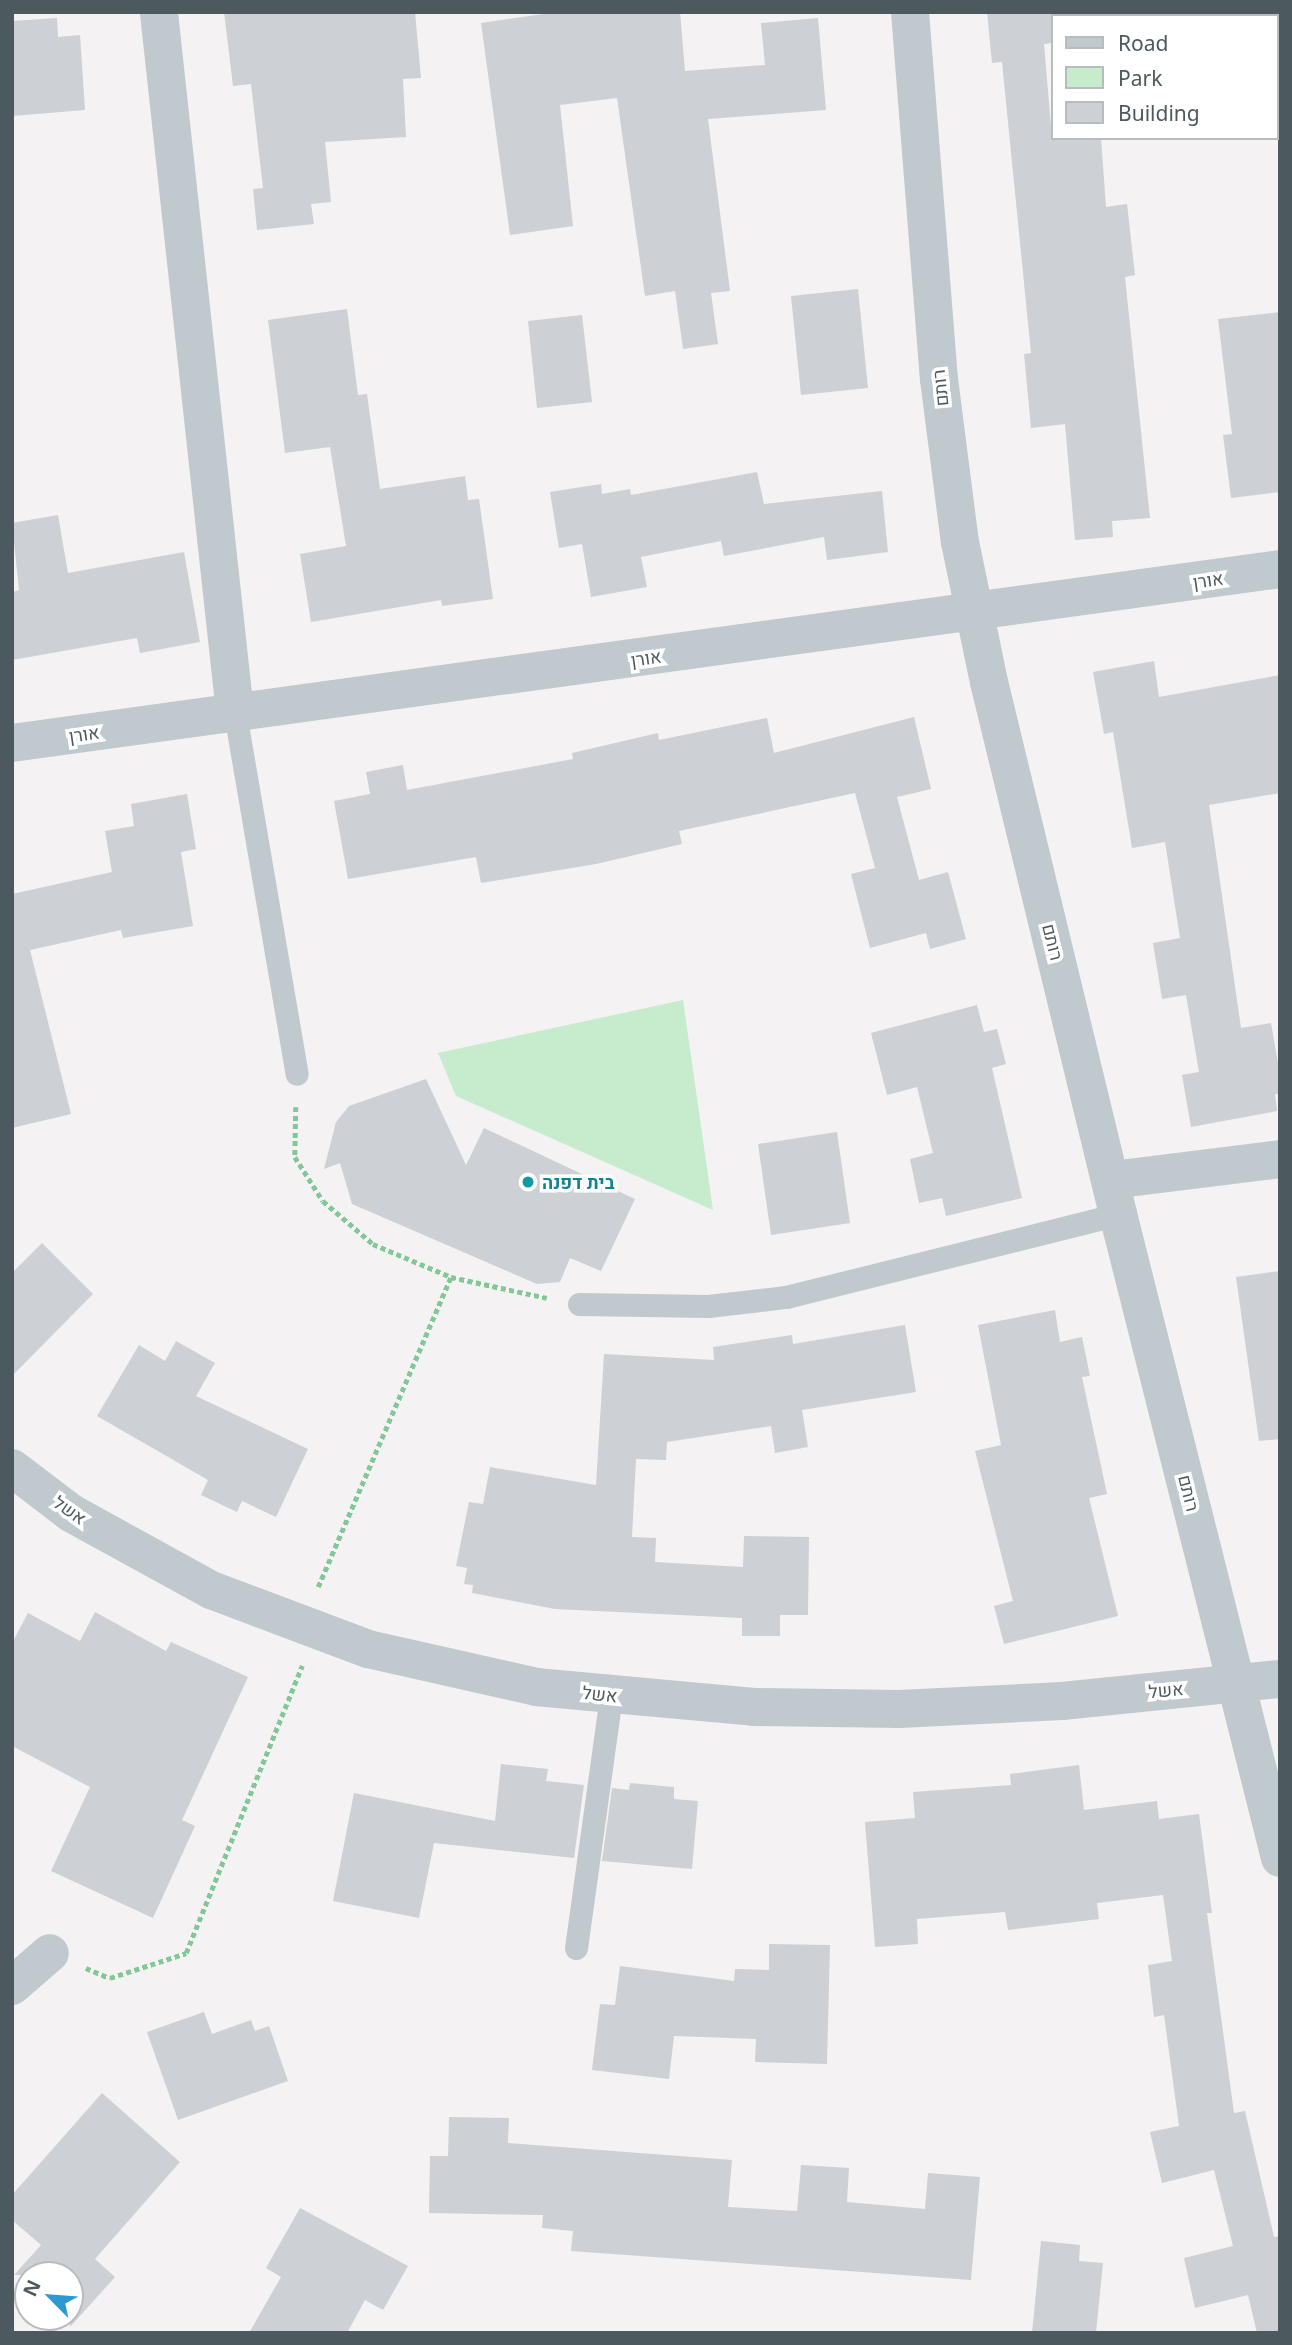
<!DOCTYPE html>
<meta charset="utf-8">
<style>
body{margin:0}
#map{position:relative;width:1292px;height:2345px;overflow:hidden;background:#f4f2f3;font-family:"Noto Sans",Heebo,sans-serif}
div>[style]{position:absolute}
.green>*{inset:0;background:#c6eccd}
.building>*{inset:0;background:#cdd0d4}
.path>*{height:4.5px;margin-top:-2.25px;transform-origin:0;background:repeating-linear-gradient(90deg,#82c796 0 5px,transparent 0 8.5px)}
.lane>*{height:23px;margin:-11.5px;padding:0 11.5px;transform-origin:11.5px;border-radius:11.5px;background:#c0c9cd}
.street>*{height:38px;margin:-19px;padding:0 19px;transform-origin:19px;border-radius:19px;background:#c0c9cd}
.dots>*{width:19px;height:19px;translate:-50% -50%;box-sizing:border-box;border:4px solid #fff;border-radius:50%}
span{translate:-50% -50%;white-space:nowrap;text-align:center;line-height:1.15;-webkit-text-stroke:7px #fff;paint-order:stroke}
.street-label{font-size:18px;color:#4c595e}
.culture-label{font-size:18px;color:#0d838f;font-weight:700}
.left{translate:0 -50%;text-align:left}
.frame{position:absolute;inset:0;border:14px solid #4c595e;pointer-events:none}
.legend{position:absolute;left:1051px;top:14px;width:228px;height:126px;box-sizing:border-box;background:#fff;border:2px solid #b7bdbf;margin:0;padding:9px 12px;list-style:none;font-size:21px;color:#4c595e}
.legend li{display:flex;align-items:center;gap:14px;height:35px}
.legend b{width:35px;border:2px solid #b7bdbf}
.north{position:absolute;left:14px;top:2261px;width:70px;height:70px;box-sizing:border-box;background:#fff;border:2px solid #b7bdbf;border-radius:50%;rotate:295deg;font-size:19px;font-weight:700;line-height:28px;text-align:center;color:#4c595e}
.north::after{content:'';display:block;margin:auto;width:24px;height:32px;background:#2d99d3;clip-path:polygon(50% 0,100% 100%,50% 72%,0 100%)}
</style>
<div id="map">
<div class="green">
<div style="clip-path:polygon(683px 1000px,713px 1210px,456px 1096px,438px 1053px)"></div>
</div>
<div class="building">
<div style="clip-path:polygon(224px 12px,415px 12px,421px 78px,403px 79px,406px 137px,325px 142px,331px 202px,311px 204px,314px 224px,257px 230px,253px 189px,263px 188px,251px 84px,233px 86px)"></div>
<div style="clip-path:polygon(557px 12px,680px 12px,685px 71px,765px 65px,761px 23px,818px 18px,826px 110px,708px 119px,730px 291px,711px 293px,718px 344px,683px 349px,675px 291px,645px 296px,617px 98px,560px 105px,573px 226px,510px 235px,481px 23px)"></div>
<div style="clip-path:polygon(987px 12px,1115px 12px,1115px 16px,1052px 16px,1052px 43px,1044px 44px,1052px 138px,1101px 138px,1106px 207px,1127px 204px,1135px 275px,1125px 277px,1150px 518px,1112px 521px,1113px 537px,1075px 540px,1065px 424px,1031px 428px,1024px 354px,1031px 353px,1002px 62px,992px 63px)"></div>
<div style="clip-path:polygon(57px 18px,58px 37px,80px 35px,85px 110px,12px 116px,12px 21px)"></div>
<div style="clip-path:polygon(858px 289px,868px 388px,801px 395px,791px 296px)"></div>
<div style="clip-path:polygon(347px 309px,358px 395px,367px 394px,380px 489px,465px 476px,468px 500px,479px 499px,493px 599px,442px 606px,441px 600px,311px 622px,300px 554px,346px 546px,330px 447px,285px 453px,268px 320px)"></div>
<div style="clip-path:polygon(1280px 312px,1280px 492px,1231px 498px,1223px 435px,1232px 434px,1218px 319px)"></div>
<div style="clip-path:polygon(582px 315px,592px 402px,537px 408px,528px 321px)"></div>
<div style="clip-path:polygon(757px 472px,764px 504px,882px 491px,888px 552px,827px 560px,824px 537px,724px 556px,721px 541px,641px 557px,647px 587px,591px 597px,582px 544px,559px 548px,550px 492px,601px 484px,602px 494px,630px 489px,631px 495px)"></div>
<div style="clip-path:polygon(58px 515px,68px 573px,184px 552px,200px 642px,140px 653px,137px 638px,12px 660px,12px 592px,19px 590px,12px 523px)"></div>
<div style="clip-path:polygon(1154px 661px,1159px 697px,1280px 675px,1280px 793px,1209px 805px,1241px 1028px,1271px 1023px,1280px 1075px,1280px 1094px,1275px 1094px,1277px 1111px,1191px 1127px,1182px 1075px,1199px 1072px,1186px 995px,1162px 999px,1153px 943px,1180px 938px,1165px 842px,1132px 848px,1113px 732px,1104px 734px,1093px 672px)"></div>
<div style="clip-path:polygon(914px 717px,931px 789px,897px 797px,919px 880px,948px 872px,966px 939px,930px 949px,926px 933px,870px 948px,851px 874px,875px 868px,855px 793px,679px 831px,682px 844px,596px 864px,481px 883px,476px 857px,348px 879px,334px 801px,370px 794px,366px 772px,403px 765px,407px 790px,573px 759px,572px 753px,658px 733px,659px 740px,767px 718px,774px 753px)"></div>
<div style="clip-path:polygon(187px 794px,196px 849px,181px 852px,193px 926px,123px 938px,121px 930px,30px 950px,71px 1114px,12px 1128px,12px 894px,112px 872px,105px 831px,134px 826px,131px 804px)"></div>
<div style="clip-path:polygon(977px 1005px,984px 1032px,997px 1029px,1006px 1064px,992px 1068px,1022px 1198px,946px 1216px,942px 1198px,919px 1203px,910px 1159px,933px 1153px,917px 1087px,887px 1095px,871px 1033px)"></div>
<div style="clip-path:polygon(426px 1079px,466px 1165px,484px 1128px,635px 1199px,601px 1271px,570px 1258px,560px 1282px,537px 1284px,352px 1204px,340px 1163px,324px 1169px,336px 1122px,349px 1106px)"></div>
<div style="clip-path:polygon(837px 1132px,850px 1223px,771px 1235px,758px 1144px)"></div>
<div style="clip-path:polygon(42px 1243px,93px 1294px,12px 1376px,12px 1273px)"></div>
<div style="clip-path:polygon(1280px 1271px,1280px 1439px,1259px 1441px,1236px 1277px)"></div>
<div style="clip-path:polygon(1055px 1310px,1060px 1342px,1082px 1337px,1090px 1376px,1082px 1377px,1107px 1494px,1089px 1498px,1118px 1616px,1004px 1644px,994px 1606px,1013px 1601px,975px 1451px,1001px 1445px,978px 1325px)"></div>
<div style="clip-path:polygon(905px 1325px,916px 1392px,802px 1410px,808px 1447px,775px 1453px,771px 1426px,667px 1442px,666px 1460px,636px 1459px,632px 1537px,656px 1538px,655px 1562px,743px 1567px,744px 1536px,809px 1537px,808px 1615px,780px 1615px,780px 1636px,742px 1636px,742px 1618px,555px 1609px,472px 1593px,473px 1585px,464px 1584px,467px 1568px,456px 1566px,469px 1502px,483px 1504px,490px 1467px,596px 1485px,604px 1354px,714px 1360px,713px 1347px,792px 1335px,793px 1344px)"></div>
<div style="clip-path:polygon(176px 1341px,215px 1363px,196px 1396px,308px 1449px,276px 1517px,242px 1501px,237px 1512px,201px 1495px,208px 1480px,97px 1416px,139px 1345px,165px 1361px)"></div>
<div style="clip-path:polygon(95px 1612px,166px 1651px,171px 1642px,248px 1677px,182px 1820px,195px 1826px,153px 1918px,51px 1871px,90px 1787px,12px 1746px,12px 1643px,28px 1613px,80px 1641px)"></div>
<div style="clip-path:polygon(501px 1764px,548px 1769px,546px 1781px,584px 1785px,574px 1858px,434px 1843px,419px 1918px,333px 1901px,354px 1793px,495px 1821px)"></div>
<div style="clip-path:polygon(1079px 1765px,1084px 1810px,1157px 1801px,1159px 1819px,1199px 1814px,1212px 1913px,1207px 1913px,1234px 2113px,1245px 2111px,1274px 2237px,1280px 2236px,1280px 2333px,1257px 2333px,1248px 2295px,1195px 2308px,1184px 2258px,1233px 2246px,1214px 2170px,1162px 2183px,1150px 2132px,1179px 2126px,1164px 2015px,1154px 2017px,1148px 1965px,1172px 1961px,1163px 1895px,1097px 1903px,1099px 1919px,1008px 1930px,1005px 1912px,917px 1919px,918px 1944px,875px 1947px,865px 1822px,915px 1818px,913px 1792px,1011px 1785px,1010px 1774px)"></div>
<div style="clip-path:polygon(630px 1783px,674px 1787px,674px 1799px,698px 1801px,692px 1869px,602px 1861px,612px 1788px,629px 1790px)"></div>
<div style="clip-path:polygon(769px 1944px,830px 1945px,827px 2064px,755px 2062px,756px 2039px,674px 2036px,669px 2079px,592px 2070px,600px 2004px,615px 2005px,620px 1966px,734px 1981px,735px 1969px,769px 1970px)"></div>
<div style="clip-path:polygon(204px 2012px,212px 2034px,251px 2020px,255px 2031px,269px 2026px,288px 2081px,178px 2120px,147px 2032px)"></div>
<div style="clip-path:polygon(102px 2093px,180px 2162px,95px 2259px,115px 2277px,70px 2327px,70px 2275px,14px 2275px,41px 2245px,12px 2220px,12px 2195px)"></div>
<div style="clip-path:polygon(449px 2117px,509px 2118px,508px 2143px,732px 2160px,728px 2207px,797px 2211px,801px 2165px,849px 2168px,847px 2202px,925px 2209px,928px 2173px,980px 2177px,971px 2280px,571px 2251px,573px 2231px,542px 2228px,543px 2215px,429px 2213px,430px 2156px,448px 2156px)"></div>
<div style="clip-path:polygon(300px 2208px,408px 2266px,383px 2310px,365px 2300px,347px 2333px,249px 2333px,281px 2277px,266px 2268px)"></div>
<div style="clip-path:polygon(1041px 2241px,1080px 2245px,1079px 2261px,1103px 2263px,1096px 2333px,1032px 2333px)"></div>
</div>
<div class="path">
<div style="left:296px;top:1107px;width:50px;rotate:91.1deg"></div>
<div style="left:295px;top:1157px;width:52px;rotate:57.5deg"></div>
<div style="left:323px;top:1201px;width:66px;rotate:40.7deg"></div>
<div style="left:373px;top:1244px;width:85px;rotate:22.9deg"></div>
<div style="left:451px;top:1277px;width:98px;rotate:12.3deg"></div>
<div style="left:318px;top:1587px;width:337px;rotate:-66.8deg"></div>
<div style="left:86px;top:1968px;width:26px;rotate:23deg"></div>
<div style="left:110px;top:1978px;width:80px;rotate:-18.2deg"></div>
<div style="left:186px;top:1953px;width:310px;rotate:-68deg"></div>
</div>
<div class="lane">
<div style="left:235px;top:713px;width:366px;rotate:80.3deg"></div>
<div style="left:579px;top:1304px;width:129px;rotate:0.9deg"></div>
<div style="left:708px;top:1306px;width:79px;rotate:-6.6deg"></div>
<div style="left:786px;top:1297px;width:342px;rotate:-14deg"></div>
<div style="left:576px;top:1948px;width:255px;rotate:-82.1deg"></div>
</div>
<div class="street">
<div style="left:910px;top:12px;width:368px;rotate:85.5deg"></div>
<div style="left:939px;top:379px;width:164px;rotate:82.7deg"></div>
<div style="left:960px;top:542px;width:143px;rotate:78.3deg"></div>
<div style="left:989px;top:682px;width:547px;rotate:76.37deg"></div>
<div style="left:1118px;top:1214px;width:664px;rotate:75.88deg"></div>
<div style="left:159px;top:13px;width:704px;rotate:83.8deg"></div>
<div style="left:12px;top:743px;width:1280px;rotate:-7.81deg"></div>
<div style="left:1112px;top:1180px;width:169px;rotate:-7.1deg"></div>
<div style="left:12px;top:1468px;width:74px;rotate:37.3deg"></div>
<div style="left:71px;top:1513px;width:160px;rotate:28.8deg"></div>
<div style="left:211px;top:1590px;width:168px;rotate:20.6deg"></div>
<div style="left:368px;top:1649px;width:172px;rotate:12.7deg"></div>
<div style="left:536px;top:1687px;width:219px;rotate:5.2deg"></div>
<div style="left:754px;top:1707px;width:145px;rotate:0.8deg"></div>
<div style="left:899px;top:1709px;width:163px;rotate:-2.8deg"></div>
<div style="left:1062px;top:1701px;width:219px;rotate:-5.8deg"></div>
<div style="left:12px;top:1986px;width:50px;rotate:-41deg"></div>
</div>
<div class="dots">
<div style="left:528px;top:1182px;background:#0f9aa8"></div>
</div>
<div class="street-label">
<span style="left:940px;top:388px;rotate:-96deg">רותם</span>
<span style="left:1208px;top:580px;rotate:-8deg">אורן</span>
<span style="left:646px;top:658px;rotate:-8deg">אורן</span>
<span style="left:84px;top:734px;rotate:-8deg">אורן</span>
<span style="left:1053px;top:942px;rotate:76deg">רותם</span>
<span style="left:1189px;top:1493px;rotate:76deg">רותם</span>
<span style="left:70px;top:1510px;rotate:35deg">אשל</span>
<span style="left:1166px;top:1690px;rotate:-5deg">אשל</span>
<span style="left:600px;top:1694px;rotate:6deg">אשל</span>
</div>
<div class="culture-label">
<span class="left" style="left:542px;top:1182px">בית דפנה</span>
</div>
<div class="frame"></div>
<ul class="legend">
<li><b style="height:9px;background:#c0c9cd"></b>Road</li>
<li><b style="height:19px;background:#c6eccd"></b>Park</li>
<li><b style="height:19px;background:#cdd0d4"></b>Building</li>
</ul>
<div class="north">N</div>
</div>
